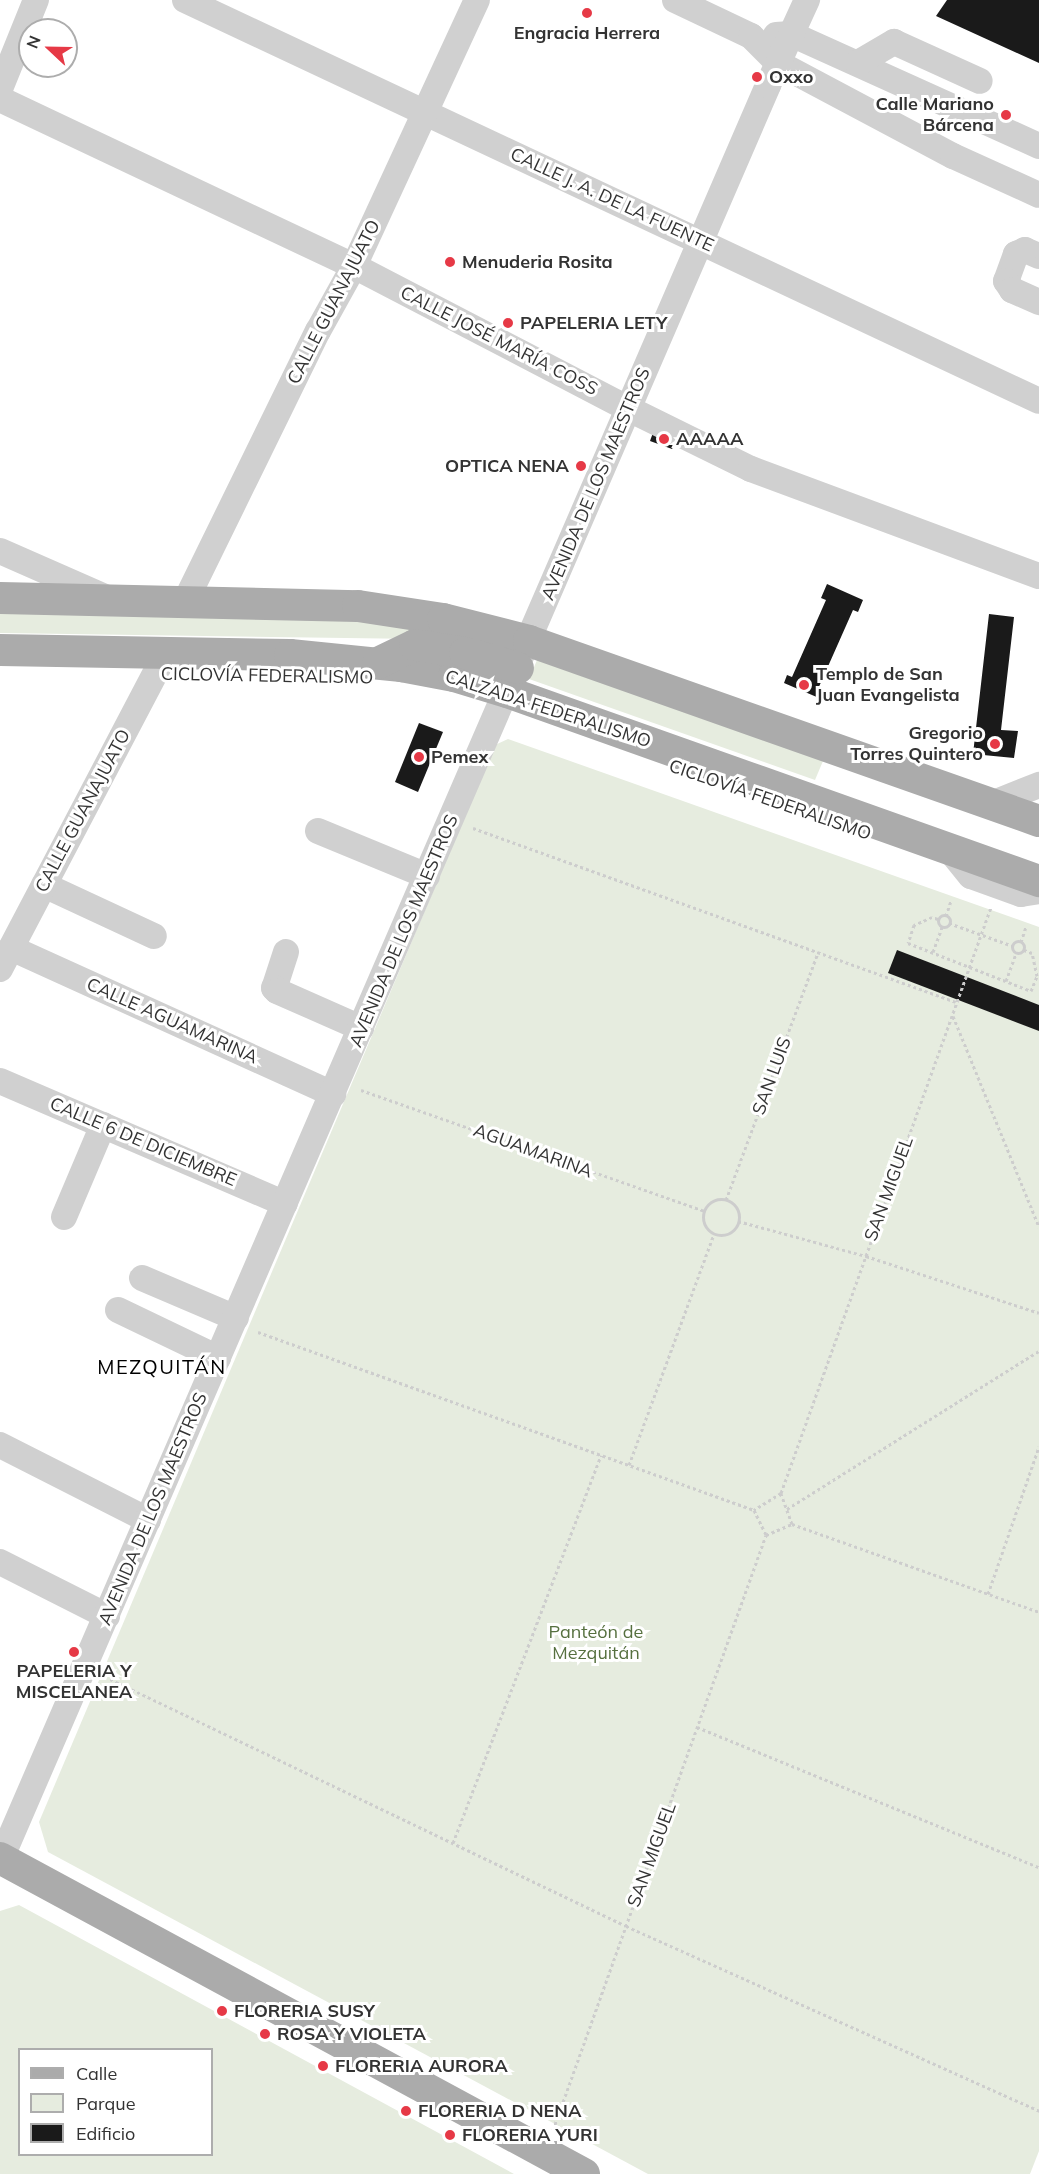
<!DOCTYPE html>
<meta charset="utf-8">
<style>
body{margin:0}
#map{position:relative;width:1039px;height:2174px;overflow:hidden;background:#fff;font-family:Mulish,sans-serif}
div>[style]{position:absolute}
.green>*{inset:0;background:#e6ecdf}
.building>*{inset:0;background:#1a1a1a}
.path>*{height:3px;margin-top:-1.5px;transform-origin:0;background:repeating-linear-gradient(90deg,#cdcdcd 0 3px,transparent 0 6px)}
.path>.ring{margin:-1.5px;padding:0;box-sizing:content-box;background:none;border:3px solid #cdcdcd;border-radius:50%}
.minor>*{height:26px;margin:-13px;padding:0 13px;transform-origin:13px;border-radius:13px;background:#d0d0d0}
.major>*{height:32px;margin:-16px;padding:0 16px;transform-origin:16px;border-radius:16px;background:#ababab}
.dots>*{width:16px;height:16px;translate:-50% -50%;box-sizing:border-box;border:3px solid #fff;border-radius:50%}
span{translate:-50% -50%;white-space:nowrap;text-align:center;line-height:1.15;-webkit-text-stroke:6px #fff;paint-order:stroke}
.poi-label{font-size:18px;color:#333;font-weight:700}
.left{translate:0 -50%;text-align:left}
.right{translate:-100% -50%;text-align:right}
.street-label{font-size:18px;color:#333}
.park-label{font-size:18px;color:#56703f}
.neighbourhood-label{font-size:20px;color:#000;letter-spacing:1.5px}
.legend{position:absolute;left:18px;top:2048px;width:195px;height:108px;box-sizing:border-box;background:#fff;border:2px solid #adadad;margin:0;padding:8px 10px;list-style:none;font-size:18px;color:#333}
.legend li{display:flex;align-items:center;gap:12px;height:30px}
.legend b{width:30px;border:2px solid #adadad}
.north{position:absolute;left:18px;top:18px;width:60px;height:60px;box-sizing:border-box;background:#fff;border:2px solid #adadad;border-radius:50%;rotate:292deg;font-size:16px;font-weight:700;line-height:24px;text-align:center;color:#333}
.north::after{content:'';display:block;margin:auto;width:21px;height:27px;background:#e63946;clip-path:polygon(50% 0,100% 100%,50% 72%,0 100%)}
</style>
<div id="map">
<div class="green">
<div style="clip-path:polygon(0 611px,348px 617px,420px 627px,419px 639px,0 633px)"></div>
<div style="clip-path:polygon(537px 660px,823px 761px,815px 780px,529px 679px)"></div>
<div style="clip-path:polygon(508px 739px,1039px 927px,1039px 2151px,1030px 2174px,648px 2174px,48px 1852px,39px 1822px,495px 745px)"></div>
<div style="clip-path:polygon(evenodd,19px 1905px,514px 2174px,0 2174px,0 1911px,19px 1905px,20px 2050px,212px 2050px,212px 2154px,20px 2154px,20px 2050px)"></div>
</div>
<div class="building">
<div style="clip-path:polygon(947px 0,1039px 0,1039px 63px,936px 16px)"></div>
<div style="clip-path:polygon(655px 427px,678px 438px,672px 449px,650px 441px)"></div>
<div style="clip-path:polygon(827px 584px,863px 600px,858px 612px,853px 610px,818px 689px,822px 691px,819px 698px,784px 683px,787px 675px,792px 677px,826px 600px,821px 598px)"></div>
<div style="clip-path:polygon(989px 614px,1014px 617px,1001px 730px,1018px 731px,1014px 758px,973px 754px)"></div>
<div style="clip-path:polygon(419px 723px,443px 732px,418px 792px,395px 782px)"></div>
<div style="clip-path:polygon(897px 950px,1039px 1005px,1039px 1031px,888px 973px)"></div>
</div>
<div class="path">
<div style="left:473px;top:828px;width:513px;rotate:19.81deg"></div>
<div class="ring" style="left:938px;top:915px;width:9px;height:9px"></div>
<div style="left:946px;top:916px;width:16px;rotate:-72deg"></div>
<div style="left:938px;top:919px;width:6px;rotate:-162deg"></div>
<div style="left:932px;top:917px;width:20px;rotate:156deg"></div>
<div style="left:914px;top:925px;width:19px;rotate:108deg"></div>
<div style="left:908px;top:943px;width:132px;rotate:21.3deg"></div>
<div style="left:1031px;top:991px;width:16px;rotate:-68deg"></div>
<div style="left:1037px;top:976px;width:24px;rotate:-102deg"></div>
<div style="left:1032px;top:953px;width:9px;rotate:-159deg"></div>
<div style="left:949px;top:923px;width:68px;rotate:19.8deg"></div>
<div class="ring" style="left:1012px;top:941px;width:9px;height:9px"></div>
<div style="left:1021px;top:942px;width:16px;rotate:-72deg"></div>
<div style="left:933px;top:952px;width:27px;rotate:-70deg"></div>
<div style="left:1006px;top:981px;width:30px;rotate:-70deg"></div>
<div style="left:953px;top:1016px;width:228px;rotate:67.8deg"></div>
<div style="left:361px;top:1090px;width:364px;rotate:19.4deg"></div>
<div class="ring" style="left:703px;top:1199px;width:33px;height:33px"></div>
<div style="left:726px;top:1200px;width:265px;rotate:-69.6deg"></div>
<div style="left:738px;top:1221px;width:133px;rotate:15.3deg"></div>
<div style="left:866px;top:1256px;width:182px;rotate:18.2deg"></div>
<div style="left:258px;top:1332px;width:527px;rotate:19.74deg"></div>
<div style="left:754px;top:1510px;width:28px;rotate:64deg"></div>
<div style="left:766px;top:1535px;width:28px;rotate:-23deg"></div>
<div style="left:792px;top:1524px;width:33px;rotate:-110deg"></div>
<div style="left:781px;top:1493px;width:32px;rotate:148deg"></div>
<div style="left:629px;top:1465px;width:246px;rotate:-69.8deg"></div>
<div style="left:781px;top:1493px;width:622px;rotate:-70.28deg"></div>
<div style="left:787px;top:1509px;width:297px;rotate:-32.1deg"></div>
<div style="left:792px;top:1524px;width:262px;rotate:19.6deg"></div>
<div style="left:988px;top:1594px;width:156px;rotate:-70.9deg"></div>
<div style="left:110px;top:1679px;width:572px;rotate:25.58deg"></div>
<div style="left:626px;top:1926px;width:453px;rotate:24.1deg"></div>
<div style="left:697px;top:1727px;width:370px;rotate:22.3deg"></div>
<div style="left:453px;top:1843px;width:415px;rotate:-69.1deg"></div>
<div style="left:553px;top:2130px;width:632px;rotate:-70.3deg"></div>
</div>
<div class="minor">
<div style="left:185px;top:0;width:943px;rotate:25.15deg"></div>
<div style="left:675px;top:0;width:84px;rotate:25.3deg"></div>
<div style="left:751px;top:36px;width:38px;rotate:45deg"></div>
<div style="left:778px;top:63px;width:198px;rotate:28deg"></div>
<div style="left:953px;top:156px;width:94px;rotate:24.4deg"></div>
<div style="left:776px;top:35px;width:15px;rotate:-4deg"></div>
<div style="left:791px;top:34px;width:272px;rotate:24.3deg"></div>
<div style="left:858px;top:63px;width:42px;rotate:-30.3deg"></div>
<div style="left:894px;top:42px;width:94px;rotate:24.4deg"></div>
<div style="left:0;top:89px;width:96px;rotate:-68deg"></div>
<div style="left:0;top:99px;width:391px;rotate:25.3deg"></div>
<div style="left:354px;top:266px;width:310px;rotate:27.5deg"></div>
<div style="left:629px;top:409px;width:136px;rotate:26.2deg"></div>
<div style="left:751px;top:469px;width:307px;rotate:20.4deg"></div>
<div style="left:1039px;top:256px;width:15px;rotate:-157deg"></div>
<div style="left:1025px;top:250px;width:10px;rotate:156deg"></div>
<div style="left:1016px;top:254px;width:29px;rotate:110deg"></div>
<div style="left:1006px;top:281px;width:11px;rotate:56deg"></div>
<div style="left:1012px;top:290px;width:30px;rotate:24deg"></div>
<div style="left:0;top:551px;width:115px;rotate:23.7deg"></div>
<div style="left:185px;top:602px;width:302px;rotate:-63.9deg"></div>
<div style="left:318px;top:331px;width:74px;rotate:-61deg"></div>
<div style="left:354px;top:266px;width:293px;rotate:-65.2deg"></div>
<div style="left:991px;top:804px;width:52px;rotate:-21.6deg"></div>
<div style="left:318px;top:831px;width:118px;rotate:22.4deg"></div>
<div style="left:948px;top:848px;width:36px;rotate:51deg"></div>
<div style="left:971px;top:876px;width:53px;rotate:19.8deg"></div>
<div style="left:1021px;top:894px;width:18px;rotate:-9deg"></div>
<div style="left:44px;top:885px;width:121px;rotate:24.9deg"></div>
<div style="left:11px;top:948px;width:354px;rotate:24.4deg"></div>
<div style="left:286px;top:952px;width:38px;rotate:108deg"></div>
<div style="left:274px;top:988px;width:4px;rotate:45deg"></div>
<div style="left:277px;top:991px;width:92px;rotate:23.8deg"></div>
<div style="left:0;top:969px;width:357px;rotate:-62.3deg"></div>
<div style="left:0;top:1081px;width:310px;rotate:23.3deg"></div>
<div style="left:64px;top:1217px;width:100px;rotate:-67deg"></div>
<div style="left:142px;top:1278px;width:102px;rotate:23.1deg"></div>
<div style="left:118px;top:1310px;width:111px;rotate:25.6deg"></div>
<div style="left:0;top:1445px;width:166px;rotate:26.9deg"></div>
<div style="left:0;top:1562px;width:120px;rotate:26.8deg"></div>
<div style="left:0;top:1861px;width:1935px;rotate:-66.61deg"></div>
<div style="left:768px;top:85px;width:94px;rotate:-65.4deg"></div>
</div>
<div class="major">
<div style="left:0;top:598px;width:358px;rotate:1.3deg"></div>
<div style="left:358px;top:606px;width:86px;rotate:8.7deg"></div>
<div style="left:443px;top:619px;width:89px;rotate:14.3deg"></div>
<div style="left:529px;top:641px;width:541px;rotate:19.44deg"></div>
<div style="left:0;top:650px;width:290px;rotate:1deg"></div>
<div style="left:290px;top:655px;width:112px;rotate:5.7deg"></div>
<div style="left:401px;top:666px;width:54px;rotate:10.7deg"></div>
<div style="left:454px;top:676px;width:55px;rotate:16.8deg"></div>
<div style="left:507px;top:692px;width:565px;rotate:19.56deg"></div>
<div style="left:378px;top:663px;width:41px;rotate:-25.9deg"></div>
<div style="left:415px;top:645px;width:51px;rotate:9.1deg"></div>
<div style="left:465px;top:653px;width:55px;rotate:15.8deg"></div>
<div style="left:0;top:1858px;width:664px;rotate:28.42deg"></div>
</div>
<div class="dots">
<div style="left:587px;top:13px;background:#e63946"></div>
<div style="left:757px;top:77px;background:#e63946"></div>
<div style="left:1006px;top:115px;background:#e63946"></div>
<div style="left:450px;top:262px;background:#e63946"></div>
<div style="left:508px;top:323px;background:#e63946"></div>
<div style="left:664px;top:439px;background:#e63946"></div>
<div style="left:581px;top:466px;background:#e63946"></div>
<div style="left:804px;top:685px;background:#e63946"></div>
<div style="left:995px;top:744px;background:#e63946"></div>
<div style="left:419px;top:757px;background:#e63946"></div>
<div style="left:74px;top:1652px;background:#e63946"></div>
<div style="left:222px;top:2011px;background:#e63946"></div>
<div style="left:265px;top:2034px;background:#e63946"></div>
<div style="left:323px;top:2066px;background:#e63946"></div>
<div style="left:406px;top:2111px;background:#e63946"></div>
<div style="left:450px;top:2135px;background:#e63946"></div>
</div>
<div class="poi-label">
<span style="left:587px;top:33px">Engracia Herrera</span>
<span class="left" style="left:769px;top:77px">Oxxo</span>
<span class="right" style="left:994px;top:115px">Calle Mariano<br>Bárcena</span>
<span class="left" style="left:462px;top:262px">Menuderia Rosita</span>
<span class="left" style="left:520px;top:323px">PAPELERIA LETY</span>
<span class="left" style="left:676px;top:439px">AAAAA</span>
<span class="right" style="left:569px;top:466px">OPTICA NENA</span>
<span class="left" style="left:816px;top:685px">Templo de San<br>Juan Evangelista</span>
<span class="right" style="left:983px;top:744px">Gregorio<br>Torres Quintero</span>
<span class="left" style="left:431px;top:757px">Pemex</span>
<span style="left:74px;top:1682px">PAPELERIA Y<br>MISCELANEA</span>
<span class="left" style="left:234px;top:2011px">FLORERIA SUSY</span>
<span class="left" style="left:277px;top:2034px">ROSA Y VIOLETA</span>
<span class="left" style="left:335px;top:2066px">FLORERIA AURORA</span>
<span class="left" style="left:418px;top:2111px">FLORERIA D NENA</span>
<span class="left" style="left:462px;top:2135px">FLORERIA YURI</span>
</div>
<div class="street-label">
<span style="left:612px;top:200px;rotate:25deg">CALLE J. A. DE LA FUENTE</span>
<span style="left:334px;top:302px;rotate:-63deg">CALLE GUANAJUATO</span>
<span style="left:499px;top:341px;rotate:27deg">CALLE JOSÉ MARÍA COSS</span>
<span style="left:596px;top:484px;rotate:-67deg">AVENIDA DE LOS MAESTROS</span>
<span style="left:267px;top:676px;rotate:1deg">CICLOVÍA FEDERALISMO</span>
<span style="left:548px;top:709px;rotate:18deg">CALZADA FEDERALISMO</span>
<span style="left:770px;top:800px;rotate:19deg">CICLOVÍA FEDERALISMO</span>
<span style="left:83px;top:811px;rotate:-62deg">CALLE GUANAJUATO</span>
<span style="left:404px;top:931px;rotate:-67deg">AVENIDA DE LOS MAESTROS</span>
<span style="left:172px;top:1021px;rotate:24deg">CALLE AGUAMARINA</span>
<span style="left:772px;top:1076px;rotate:-70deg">SAN LUIS</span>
<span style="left:143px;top:1142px;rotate:23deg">CALLE 6 DE DICIEMBRE</span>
<span style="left:533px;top:1151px;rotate:20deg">AGUAMARINA</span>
<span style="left:889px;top:1189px;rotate:-70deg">SAN MIGUEL</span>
<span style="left:153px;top:1509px;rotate:-67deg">AVENIDA DE LOS MAESTROS</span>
<span style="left:652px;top:1855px;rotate:-70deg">SAN MIGUEL</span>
</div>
<div class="park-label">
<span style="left:596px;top:1643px">Panteón de<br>Mezquitán</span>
</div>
<div class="neighbourhood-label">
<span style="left:162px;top:1366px">MEZQUITÁN</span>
</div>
<ul class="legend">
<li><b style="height:8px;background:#ababab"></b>Calle</li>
<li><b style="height:16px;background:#e6ecdf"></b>Parque</li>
<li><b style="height:16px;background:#1a1a1a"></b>Edificio</li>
</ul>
<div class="north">N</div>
</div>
